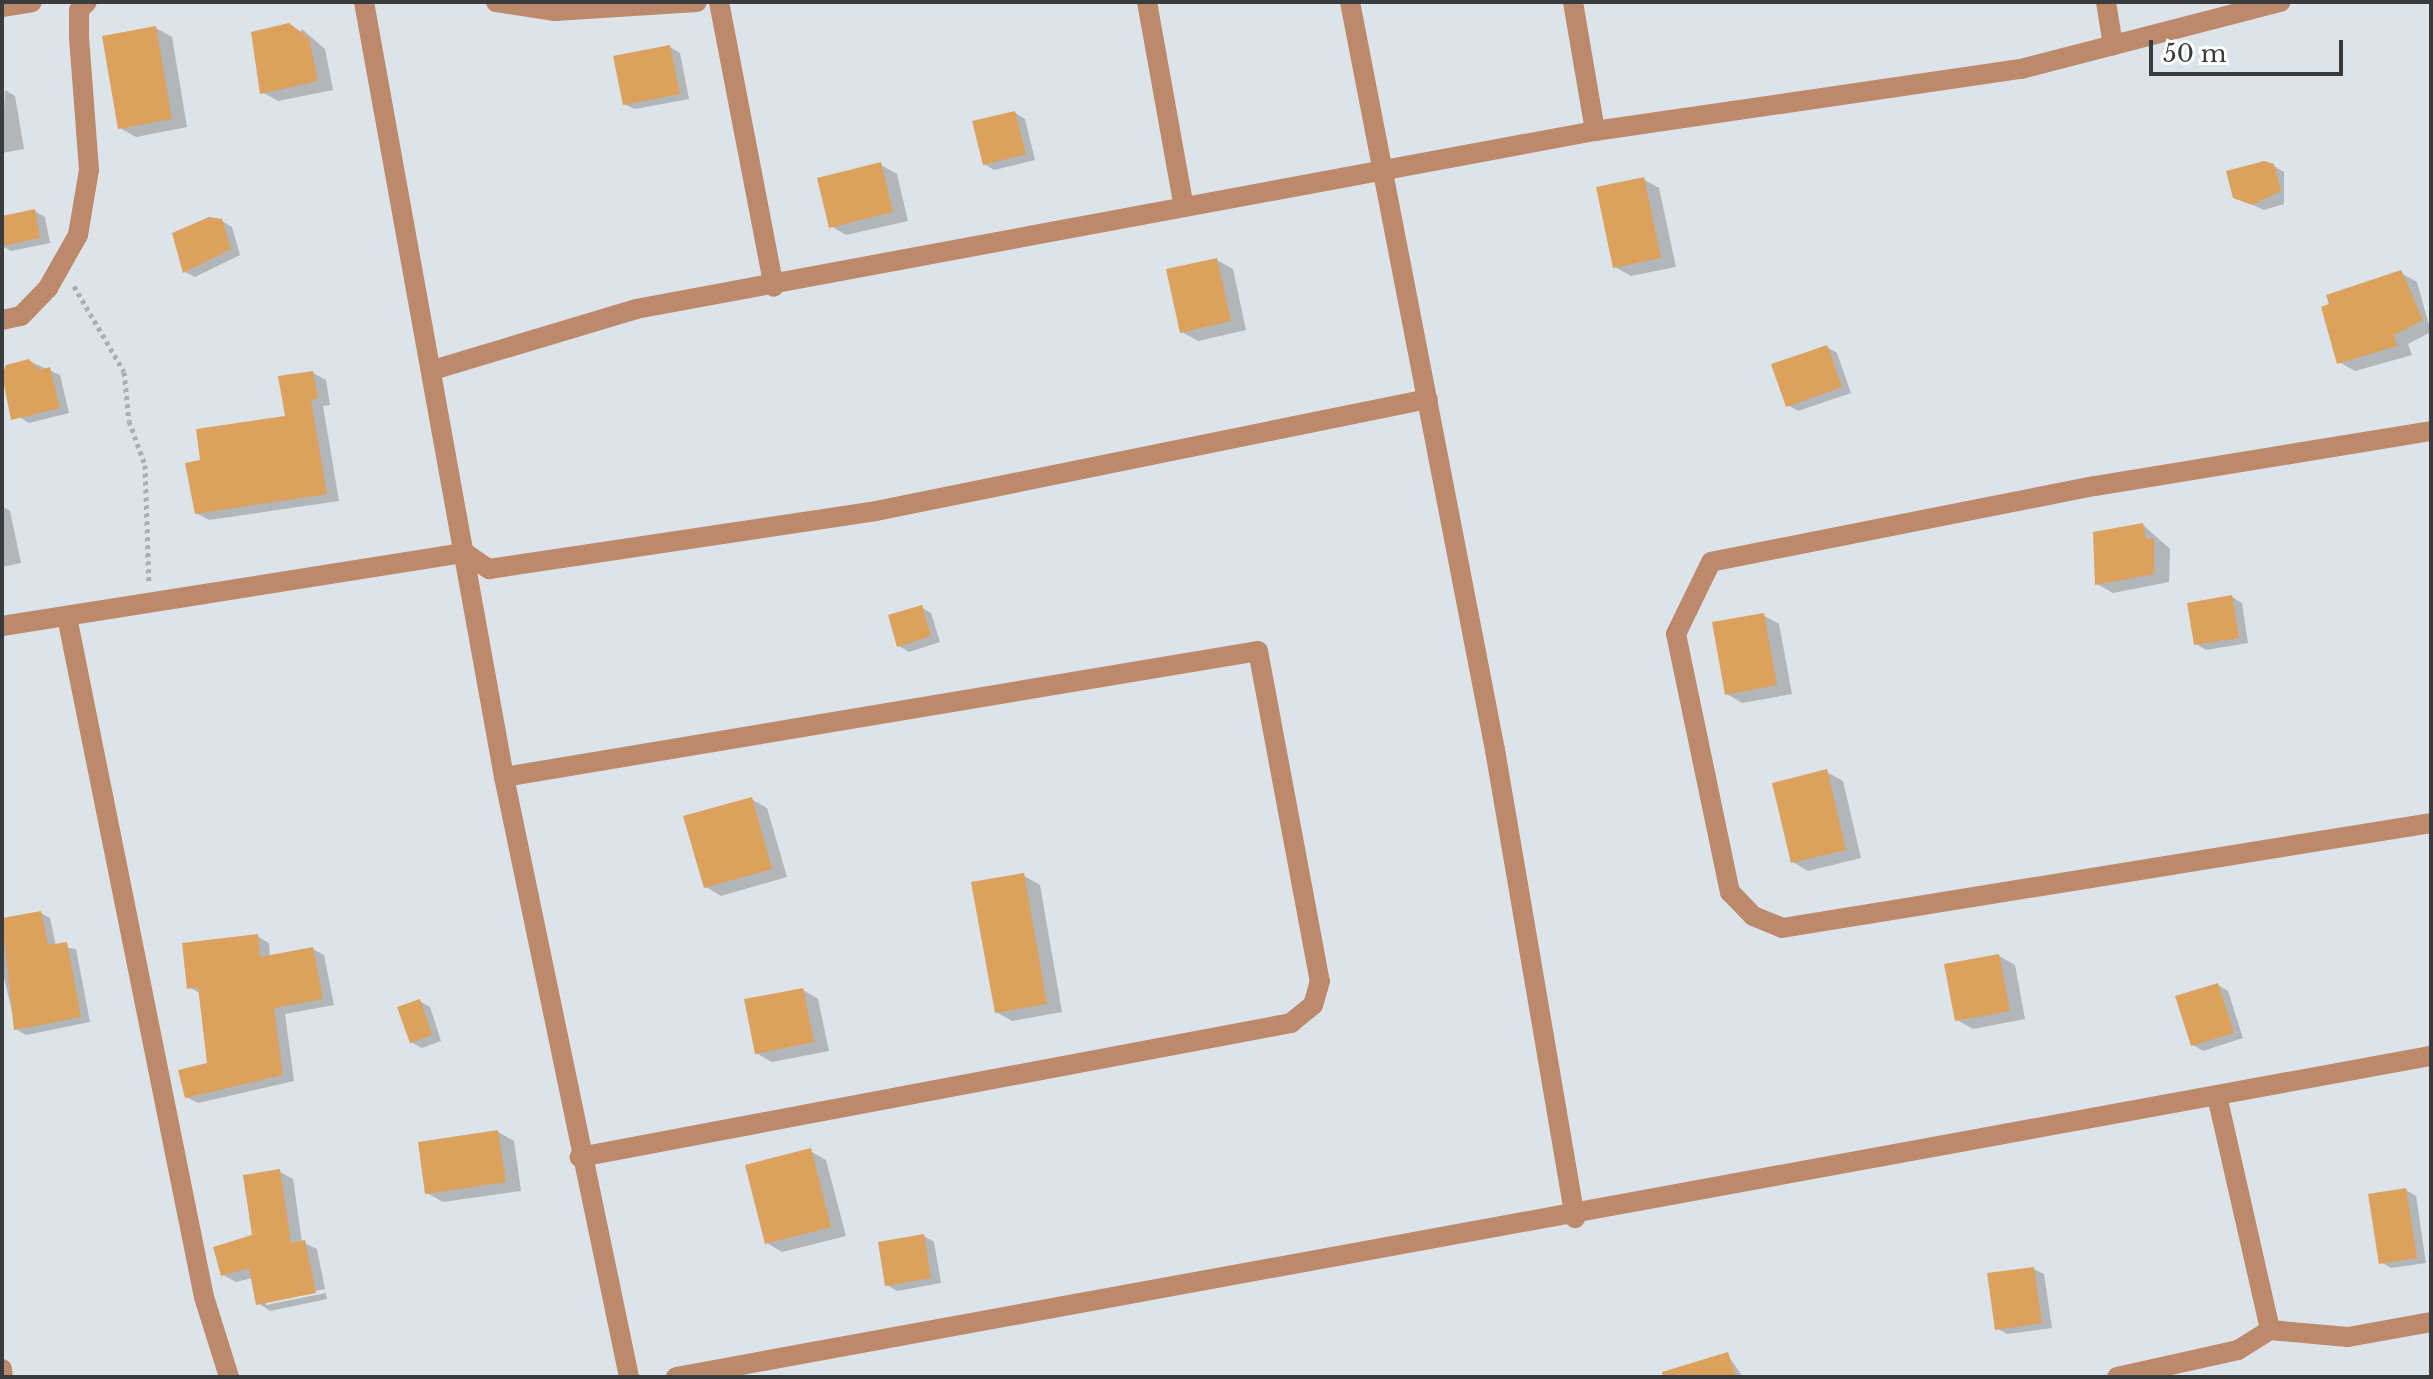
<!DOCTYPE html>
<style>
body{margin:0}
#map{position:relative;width:2433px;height:1379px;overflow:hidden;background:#dde4e9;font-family:"Libre Baskerville",serif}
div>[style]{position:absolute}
.shadow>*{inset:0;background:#0003}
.building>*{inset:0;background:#dca15c}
.path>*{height:5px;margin-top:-2.5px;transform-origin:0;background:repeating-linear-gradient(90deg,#a9afb3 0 4px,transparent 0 8px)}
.minor>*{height:20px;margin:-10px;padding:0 10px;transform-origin:10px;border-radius:10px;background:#bc896a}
span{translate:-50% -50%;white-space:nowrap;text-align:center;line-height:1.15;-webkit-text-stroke:6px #fff;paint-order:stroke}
.frame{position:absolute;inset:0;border:4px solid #393c3e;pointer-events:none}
.scale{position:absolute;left:2149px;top:40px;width:194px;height:36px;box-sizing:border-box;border:4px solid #393c3e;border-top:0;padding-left:10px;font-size:24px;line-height:28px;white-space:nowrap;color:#393c3e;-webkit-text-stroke:6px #fff;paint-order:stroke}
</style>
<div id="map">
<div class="shadow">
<div style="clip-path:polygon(156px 28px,172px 37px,187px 127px,136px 137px,120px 128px)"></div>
<div style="clip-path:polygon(302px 29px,325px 49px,333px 90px,278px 101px,262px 92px)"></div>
<div style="clip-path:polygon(670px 47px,680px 53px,689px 99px,635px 109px,624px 104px)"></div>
<div style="clip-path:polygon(5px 90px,15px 96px,24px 149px,2px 153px)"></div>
<div style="clip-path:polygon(1015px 113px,1025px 119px,1035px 160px,994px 170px,984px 164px)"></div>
<div style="clip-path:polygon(881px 165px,897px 174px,908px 221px,846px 235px,831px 226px)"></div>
<div style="clip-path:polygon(2274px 166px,2284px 172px,2284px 204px,2264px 210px,2235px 197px)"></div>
<div style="clip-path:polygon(1643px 179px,1659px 188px,1676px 267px,1631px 276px,1615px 267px)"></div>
<div style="clip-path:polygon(34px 211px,45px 217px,50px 243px,11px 251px,2px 246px,2px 218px)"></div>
<div style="clip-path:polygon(222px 221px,232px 227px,240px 255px,195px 277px,185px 272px)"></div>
<div style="clip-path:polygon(1217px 260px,1233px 269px,1246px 330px,1198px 341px,1182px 332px)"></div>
<div style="clip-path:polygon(2401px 273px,2417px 282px,2431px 332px,2408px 344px,2412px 355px,2355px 371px,2339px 362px)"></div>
<div style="clip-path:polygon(1827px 347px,1837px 353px,1851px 393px,1798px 411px,1788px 405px)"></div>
<div style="clip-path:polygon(29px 361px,60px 375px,69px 413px,29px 423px,19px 417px,2px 377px)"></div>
<div style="clip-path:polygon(313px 373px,326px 380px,330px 405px,323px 406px,339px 501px,209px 520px,196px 513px,202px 461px,287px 418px)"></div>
<div style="clip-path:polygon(2px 506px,10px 511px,21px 563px,2px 567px)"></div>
<div style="clip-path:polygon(2143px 525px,2170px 549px,2169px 582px,2113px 593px,2097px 584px)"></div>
<div style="clip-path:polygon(2232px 597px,2242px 603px,2248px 643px,2206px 650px,2196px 644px)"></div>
<div style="clip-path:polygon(921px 607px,931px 613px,940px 642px,909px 652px,899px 646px)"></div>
<div style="clip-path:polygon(1763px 615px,1779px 624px,1792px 694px,1742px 703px,1727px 694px)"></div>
<div style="clip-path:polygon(1827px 772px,1843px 781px,1861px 858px,1808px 871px,1793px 862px)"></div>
<div style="clip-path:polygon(751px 799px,767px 808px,787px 877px,721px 896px,706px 887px)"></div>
<div style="clip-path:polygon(1024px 876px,1040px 885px,1062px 1012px,1012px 1021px,996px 1012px)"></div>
<div style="clip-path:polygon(41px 913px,50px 918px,56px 946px,76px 949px,90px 1022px,26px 1035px,16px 1029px,2px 969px,2px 921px)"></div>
<div style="clip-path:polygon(257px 936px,269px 943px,270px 957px,313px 949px,324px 955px,334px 1005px,285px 1014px,294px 1081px,198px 1103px,186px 1097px,209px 1065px,201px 994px,189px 987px)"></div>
<div style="clip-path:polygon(1999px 956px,2015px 965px,2025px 1019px,1973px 1029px,1957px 1020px)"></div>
<div style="clip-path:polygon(2218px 985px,2228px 991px,2243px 1038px,2203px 1051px,2193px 1045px)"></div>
<div style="clip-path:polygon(803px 990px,818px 999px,829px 1051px,772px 1062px,756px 1053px)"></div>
<div style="clip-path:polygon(419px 1001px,430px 1007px,441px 1041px,422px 1048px,411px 1042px)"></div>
<div style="clip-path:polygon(498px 1132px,514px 1141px,521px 1191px,443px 1202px,427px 1193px)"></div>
<div style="clip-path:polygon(810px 1151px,826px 1160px,846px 1236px,782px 1252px,767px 1243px)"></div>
<div style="clip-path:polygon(evenodd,280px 1172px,293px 1179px,302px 1242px,317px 1249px,327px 1299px,270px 1311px,258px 1303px,252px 1278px,236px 1282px,223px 1275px,254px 1237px,280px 1172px,325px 1289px,326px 1293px,266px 1305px,266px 1301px,325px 1289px)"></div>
<div style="clip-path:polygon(2406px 1190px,2416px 1196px,2426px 1263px,2391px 1268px,2381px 1262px)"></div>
<div style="clip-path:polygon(924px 1236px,934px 1242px,941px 1283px,897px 1291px,887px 1285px)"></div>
<div style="clip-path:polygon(2034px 1269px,2044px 1274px,2052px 1328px,2007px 1334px,1996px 1328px)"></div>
<div style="clip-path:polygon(1727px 1354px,1743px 1377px,1685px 1377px)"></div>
</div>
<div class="building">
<div style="clip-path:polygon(289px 23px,309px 38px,318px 81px,260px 94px,251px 32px)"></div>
<div style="clip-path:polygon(156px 26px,172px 119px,118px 129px,102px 36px)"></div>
<div style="clip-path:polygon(670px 45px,680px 94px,623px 105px,613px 56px)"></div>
<div style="clip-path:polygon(1015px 111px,1026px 154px,983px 165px,972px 121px)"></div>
<div style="clip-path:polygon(2264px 161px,2274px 164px,2281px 191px,2252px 205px,2233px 198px,2226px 171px)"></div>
<div style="clip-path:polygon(881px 162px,893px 212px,829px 228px,817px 178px)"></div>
<div style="clip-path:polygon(1644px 177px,1661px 258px,1613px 268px,1596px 187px)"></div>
<div style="clip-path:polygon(35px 209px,40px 238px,2px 246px,2px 216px)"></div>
<div style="clip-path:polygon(209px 217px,222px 219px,231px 249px,183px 273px,172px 233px)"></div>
<div style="clip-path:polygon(1217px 258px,1231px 321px,1180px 333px,1166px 269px)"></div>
<div style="clip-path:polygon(2401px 270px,2423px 320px,2394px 335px,2397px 346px,2337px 364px,2321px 307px,2329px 304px,2326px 295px)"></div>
<div style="clip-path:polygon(1827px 345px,1842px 387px,1786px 407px,1771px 364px)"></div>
<div style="clip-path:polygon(29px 359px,40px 370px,50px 367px,60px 408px,11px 420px,2px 375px,6px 365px)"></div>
<div style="clip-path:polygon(313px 371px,318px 398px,311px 400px,327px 494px,195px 514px,185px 463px,200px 460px,196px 429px,285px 416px,278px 376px)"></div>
<div style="clip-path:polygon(2143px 523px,2146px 539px,2154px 538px,2154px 574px,2095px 585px,2093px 532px)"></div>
<div style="clip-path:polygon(2232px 595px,2239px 638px,2194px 645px,2187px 603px)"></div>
<div style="clip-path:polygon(922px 605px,931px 636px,897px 647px,888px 615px)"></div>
<div style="clip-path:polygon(1764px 613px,1777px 685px,1725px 695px,1712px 622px)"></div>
<div style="clip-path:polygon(1827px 769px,1846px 850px,1791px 863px,1772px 783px)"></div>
<div style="clip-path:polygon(752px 797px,772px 869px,704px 888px,683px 816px)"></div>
<div style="clip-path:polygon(1024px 873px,1047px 1004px,995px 1013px,971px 882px)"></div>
<div style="clip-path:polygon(41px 911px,48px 945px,67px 942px,81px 1017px,14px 1030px,2px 918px)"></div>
<div style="clip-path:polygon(258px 934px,260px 957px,313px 947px,323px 999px,274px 1008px,283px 1075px,185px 1098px,178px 1070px,207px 1063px,198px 987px,187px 989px,182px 943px)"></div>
<div style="clip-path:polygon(1999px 954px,2010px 1011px,1955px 1021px,1944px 964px)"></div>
<div style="clip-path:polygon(2218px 983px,2234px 1033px,2191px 1046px,2175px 996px)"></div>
<div style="clip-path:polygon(803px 988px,814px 1042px,755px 1054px,744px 999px)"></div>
<div style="clip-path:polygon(420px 999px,432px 1035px,410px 1043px,397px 1007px)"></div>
<div style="clip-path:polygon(498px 1130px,506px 1182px,425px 1194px,418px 1142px)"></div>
<div style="clip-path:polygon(811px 1148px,831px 1227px,765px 1244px,745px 1165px)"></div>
<div style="clip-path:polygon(280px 1169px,291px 1243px,305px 1240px,316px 1293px,256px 1305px,249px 1268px,221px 1276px,213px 1247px,252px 1235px,243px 1175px)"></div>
<div style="clip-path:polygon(2406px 1188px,2417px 1258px,2379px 1264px,2368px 1194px)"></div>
<div style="clip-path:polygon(924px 1234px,931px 1278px,885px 1286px,878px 1242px)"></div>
<div style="clip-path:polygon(2034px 1267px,2042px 1323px,1995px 1330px,1987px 1273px)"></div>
<div style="clip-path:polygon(1728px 1352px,1736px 1377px,1663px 1377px,1662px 1372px)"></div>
</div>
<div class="path">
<div style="left:74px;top:286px;width:99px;rotate:59.8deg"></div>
<div style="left:124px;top:372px;width:49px;rotate:84.2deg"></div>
<div style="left:129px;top:421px;width:47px;rotate:70deg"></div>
<div style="left:145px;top:465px;width:118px;rotate:88.1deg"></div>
</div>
<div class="minor">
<div style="left:364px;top:2px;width:788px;rotate:79.76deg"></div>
<div style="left:504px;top:777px;width:613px;rotate:78.23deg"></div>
<div style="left:496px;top:2px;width:60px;rotate:8.7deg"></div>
<div style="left:555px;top:11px;width:142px;rotate:-3.6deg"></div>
<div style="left:719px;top:2px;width:290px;rotate:79.1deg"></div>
<div style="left:1147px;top:2px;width:208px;rotate:79.8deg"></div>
<div style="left:1350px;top:2px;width:762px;rotate:79.03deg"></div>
<div style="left:1495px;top:750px;width:475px;rotate:80.3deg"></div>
<div style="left:1573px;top:2px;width:131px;rotate:80.3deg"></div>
<div style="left:1595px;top:131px;width:430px;rotate:-8.3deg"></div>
<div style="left:2021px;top:69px;width:268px;rotate:-14.5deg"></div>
<div style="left:2106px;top:2px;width:44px;rotate:80.8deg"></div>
<div style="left:2px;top:7px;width:30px;rotate:-9deg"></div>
<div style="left:2px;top:320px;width:19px;rotate:-12deg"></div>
<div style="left:21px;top:316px;width:39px;rotate:-46deg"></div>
<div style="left:48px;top:288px;width:61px;rotate:-60.5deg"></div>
<div style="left:78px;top:235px;width:66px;rotate:-80.4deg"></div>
<div style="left:89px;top:170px;width:133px;rotate:-94.3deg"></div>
<div style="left:79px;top:37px;width:27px;rotate:-90deg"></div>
<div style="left:79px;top:10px;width:11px;rotate:-45deg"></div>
<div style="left:433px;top:370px;width:212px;rotate:-16.7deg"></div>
<div style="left:636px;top:309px;width:975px;rotate:-10.52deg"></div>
<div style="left:2431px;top:431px;width:341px;rotate:170.7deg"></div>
<div style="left:2094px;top:486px;width:390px;rotate:168.8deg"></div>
<div style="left:1711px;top:562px;width:80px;rotate:115.9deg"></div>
<div style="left:1676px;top:634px;width:264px;rotate:78.2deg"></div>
<div style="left:1730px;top:892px;width:33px;rotate:46deg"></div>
<div style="left:1753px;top:916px;width:31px;rotate:22deg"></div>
<div style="left:1782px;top:928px;width:657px;rotate:-9.19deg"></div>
<div style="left:67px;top:617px;width:694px;rotate:78.61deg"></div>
<div style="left:204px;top:1297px;width:84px;rotate:72.6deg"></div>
<div style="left:2px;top:626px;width:469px;rotate:-9deg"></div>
<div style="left:465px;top:553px;width:29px;rotate:34deg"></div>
<div style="left:489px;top:569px;width:391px;rotate:-8.5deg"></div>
<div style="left:876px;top:511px;width:563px;rotate:-11.47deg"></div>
<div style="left:504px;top:777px;width:764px;rotate:-9.49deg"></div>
<div style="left:1258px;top:651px;width:336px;rotate:79.4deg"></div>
<div style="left:1320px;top:981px;width:25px;rotate:106deg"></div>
<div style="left:1313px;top:1005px;width:28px;rotate:141deg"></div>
<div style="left:1291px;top:1023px;width:724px;rotate:169.33deg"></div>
<div style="left:2217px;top:1096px;width:240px;rotate:77.2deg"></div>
<div style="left:2270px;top:1330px;width:78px;rotate:5.1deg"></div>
<div style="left:2348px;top:1337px;width:84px;rotate:-10.2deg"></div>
<div style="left:2px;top:1369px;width:8px;rotate:83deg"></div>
<div style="left:676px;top:1377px;width:1784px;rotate:-10.37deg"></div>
<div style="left:2117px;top:1377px;width:124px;rotate:-12.6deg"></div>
<div style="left:2238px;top:1350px;width:38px;rotate:-32deg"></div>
</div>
<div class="frame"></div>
<div class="scale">50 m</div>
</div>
